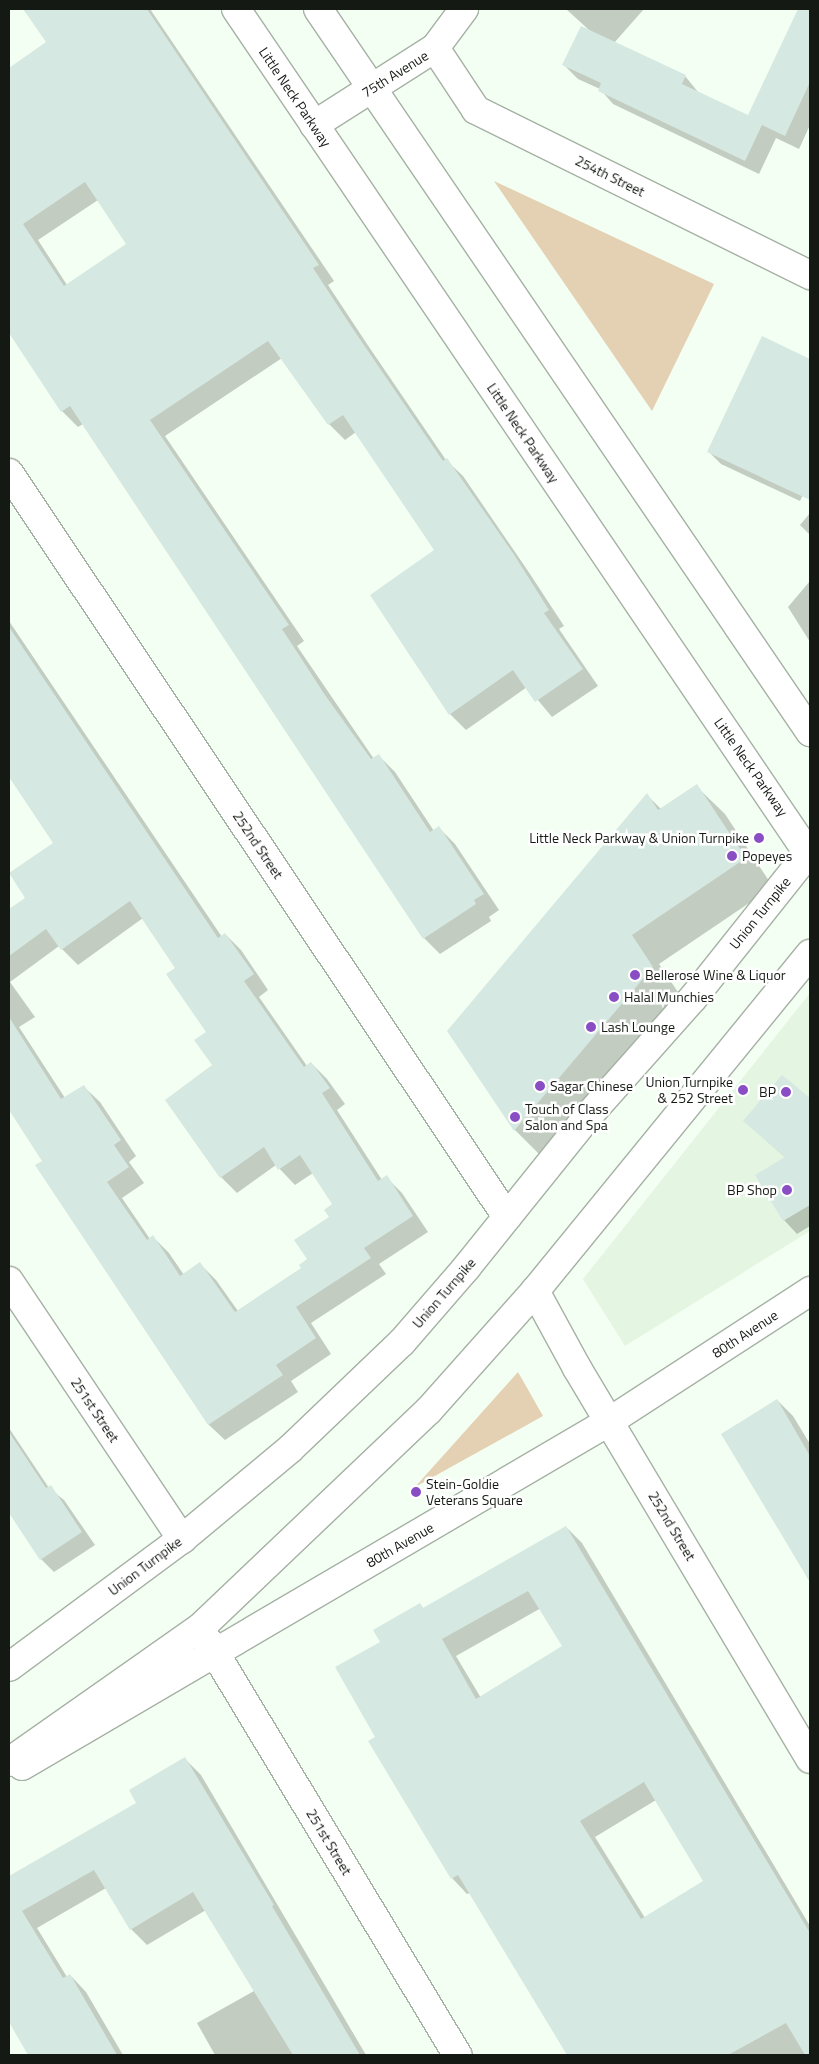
<!DOCTYPE html>
<style>
body{margin:0}
#map{position:relative;width:819px;height:2064px;overflow:hidden;background:#f3fff2;font-family:"Titillium Web",sans-serif}
div>[style]{position:absolute}
.built>*{inset:0;background:#e4f5e2}
.green>*{inset:0;background:#e4d0b3}
.shadow>*{inset:0;background:#0003}
.building>*{inset:0;background:#d6e8e2}
.roads{filter:drop-shadow(1px 0 #a6b1a5) drop-shadow(-1px 0 #a6b1a5) drop-shadow(0 1px #a6b1a5) drop-shadow(0 -1px #a6b1a5)}
.minor>*{height:28px;margin:-14px;padding:0 14px;transform-origin:14px;border-radius:14px;background:#fff}
.secondary>*{height:28px;margin:-14px;padding:0 14px;transform-origin:14px;border-radius:14px;background:#fff}
.primary>*{height:28px;margin:-14px;padding:0 14px;transform-origin:14px;border-radius:14px;background:#fff}
.dots>*{width:14px;height:14px;translate:-50% -50%;box-sizing:border-box;border:2px solid #fff;border-radius:50%}
span{translate:-50% -50%;white-space:nowrap;text-align:center;line-height:1.15;-webkit-text-stroke:5px #fff;paint-order:stroke}
.street-label{font-size:14px;color:#151914}
.poi-label{font-size:14px;color:#151914}
.right{translate:-100% -50%;text-align:right}
.left{translate:0 -50%;text-align:left}
.frame{position:absolute;inset:0;border:10px solid #151914;pointer-events:none}
</style>
<div id="map">
<div class="built">
<div style="clip-path:polygon(810px 993px,810px 1231px,625px 1346px,583px 1279px)"></div>
</div>
<div class="green">
<div style="clip-path:polygon(494px 181px,714px 284px,652px 411px)"></div>
<div style="clip-path:polygon(518px 1372px,543px 1416px,415px 1487px)"></div>
</div>
<div class="shadow">
<div style="clip-path:polygon(evenodd,32px 9px,150px 9px,334px 281px,328px 285px,367px 344px,446px 460px,463px 476px,528px 571px,564px 626px,559px 629px,598px 686px,552px 717px,527px 687px,466px 730px,450px 714px,436px 550px,356px 432px,345px 440px,329px 424px,282px 358px,165px 436px,304px 641px,297px 646px,374px 759px,379px 756px,395px 772px,434px 831px,439px 828px,455px 844px,499px 910px,489px 917px,491px 921px,440px 954px,424px 938px,83px 424px,78px 427px,62px 411px,9px 331px,9px 97px,27px 85px,48px 42px,27px 13px,32px 9px,98px 200px,128px 245px,67px 285px,38px 240px,98px 200px)"></div>
<div style="clip-path:polygon(566px 9px,644px 9px,614px 43px,685px 76px,698px 92px,749px 117px,799px 9px,810px 9px,810px 125px,799px 149px,776px 138px,759px 174px,613px 104px,600px 89px,578px 79px,564px 65px,589px 30px)"></div>
<div style="clip-path:polygon(762px 338px,810px 360px,810px 479px,800px 501px,721px 464px,708px 451px)"></div>
<div style="clip-path:polygon(810px 513px,810px 535px,800px 525px)"></div>
<div style="clip-path:polygon(810px 581px,810px 642px,788px 607px)"></div>
<div style="clip-path:polygon(evenodd,9px 621px,222px 937px,225px 934px,241px 950px,268px 990px,259px 997px,307px 1066px,311px 1063px,327px 1079px,345px 1104px,337px 1110px,382px 1180px,386px 1177px,402px 1193px,428px 1232px,379px 1264px,386px 1274px,311px 1323px,331px 1354px,291px 1381px,298px 1392px,225px 1440px,209px 1425px,37px 1165px,43px 1161px,9px 1108px,9px 910px,27px 898px,55px 844px,9px 774px,9px 758px,21px 750px,9px 732px,9px 621px,143px 918px,177px 968px,208px 1032px,214px 1066px,167px 1100px,221px 1177px,237px 1193px,276px 1165px,295px 1185px,313px 1173px,334px 1205px,331px 1217px,303px 1269px,238px 1311px,216px 1280px,200px 1264px,184px 1275px,169px 1253px,153px 1237px,150px 1239px,122px 1198px,144px 1183px,129px 1162px,136px 1156px,100px 1102px,84px 1087px,65px 1098px,19px 1027px,35px 1017px,10px 982px,59px 946px,78px 965px,143px 918px)"></div>
<div style="clip-path:polygon(696px 786px,725px 814px,773px 887px,659px 964px,680px 995px,543px 1158px,515px 1130px,449px 1031px,647px 795px,661px 809px)"></div>
<div style="clip-path:polygon(782px 1076px,810px 1099px,810px 1226px,797px 1234px,784px 1220px,786px 1158px,744px 1121px)"></div>
<div style="clip-path:polygon(777px 1400px,793px 1416px,810px 1444px,810px 1582px,723px 1434px)"></div>
<div style="clip-path:polygon(9px 1428px,49px 1488px,64px 1500px,95px 1545px,54px 1572px,41px 1559px,9px 1511px)"></div>
<div style="clip-path:polygon(evenodd,566px 1527px,582px 1543px,810px 1926px,810px 2055px,568px 2055px,470px 1893px,467px 1894px,452px 1878px,377px 1737px,382px 1642px,420px 1604px,424px 1609px,566px 1527px,541px 1608px,564px 1646px,481px 1698px,456px 1656px,541px 1608px,566px 1527px,656px 1800px,705px 1881px,645px 1918px,595px 1837px,656px 1800px)"></div>
<div style="clip-path:polygon(185px 1759px,201px 1775px,366px 2055px,215px 2055px,197px 2023px,254px 1991px,206px 1910px,147px 1945px,131px 1929px,106px 1888px,37px 1928px,67px 1977px,70px 1975px,86px 1992px,123px 2055px,32px 2055px,9px 2017px,9px 1878px,138px 1804px)"></div>
</div>
<div class="building">
<div style="clip-path:polygon(evenodd,23px 9px,147px 9px,319px 265px,313px 268px,351px 326px,443px 461px,447px 458px,513px 553px,549px 610px,544px 613px,583px 669px,535px 702px,513px 670px,449px 715px,370px 595px,434px 550px,343px 415px,328px 425px,268px 341px,150px 420px,289px 625px,282px 629px,325px 695px,371px 759px,379px 754px,430px 832px,439px 826px,484px 894px,474px 900px,476px 904px,423px 939px,70px 406px,61px 412px,9px 333px,9px 68px,46px 42px,23px 9px,85px 182px,126px 244px,64px 286px,23px 224px,85px 182px)"></div>
<div style="clip-path:polygon(798px 9px,810px 9px,810px 82px,785px 136px,762px 125px,745px 161px,598px 91px,601px 83px,562px 65px,581px 26px,686px 75px,682px 84px,748px 115px)"></div>
<div style="clip-path:polygon(762px 336px,810px 359px,810px 500px,707px 452px)"></div>
<div style="clip-path:polygon(9px 627px,218px 938px,225px 933px,254px 974px,244px 981px,304px 1067px,311px 1062px,330px 1088px,322px 1093px,378px 1181px,387px 1175px,413px 1216px,364px 1248px,371px 1258px,296px 1307px,316px 1338px,276px 1365px,283px 1375px,208px 1425px,35px 1165px,42px 1161px,9px 1110px,9px 1017px,61px 1099px,84px 1085px,121px 1140px,114px 1145px,129px 1167px,107px 1182px,147px 1240px,153px 1235px,180px 1276px,200px 1262px,235px 1312px,301px 1268px,299px 1265px,307px 1259px,294px 1240px,329px 1217px,324px 1210px,332px 1204px,300px 1155px,278px 1170px,264px 1147px,220px 1178px,165px 1100px,212px 1065px,194px 1040px,206px 1032px,166px 974px,175px 968px,130px 901px,61px 950px,46px 929px,9px 956px,9px 909px,25px 898px,9px 873px,53px 843px,9px 777px)"></div>
<div style="clip-path:polygon(697px 784px,746px 858px,632px 935px,653px 967px,514px 1131px,447px 1031px,647px 793px,658px 810px)"></div>
<div style="clip-path:polygon(782px 1075px,810px 1098px,810px 1205px,783px 1221px,755px 1175px,785px 1157px,743px 1121px)"></div>
<div style="clip-path:polygon(777px 1399px,810px 1456px,810px 1582px,721px 1434px)"></div>
<div style="clip-path:polygon(9px 1432px,46px 1488px,51px 1485px,82px 1532px,40px 1560px,9px 1513px)"></div>
<div style="clip-path:polygon(evenodd,566px 1526px,810px 1933px,810px 2055px,805px 2055px,786px 2023px,728px 2055px,567px 2055px,458px 1875px,451px 1879px,368px 1741px,375px 1737px,335px 1667px,380px 1642px,373px 1630px,420px 1603px,423px 1608px,566px 1526px,528px 1591px,562px 1646px,476px 1699px,442px 1639px,528px 1591px,566px 1526px,644px 1782px,703px 1881px,641px 1919px,580px 1821px,644px 1782px)"></div>
<div style="clip-path:polygon(185px 1757px,274px 1905px,272px 1906px,360px 2055px,293px 2055px,193px 1892px,130px 1930px,94px 1870px,22px 1911px,63px 1978px,70px 1974px,117px 2055px,28px 2055px,9px 2022px,9px 1876px,136px 1803px,129px 1790px)"></div>
</div>
<div class="roads">
<div class="minor">
<div style="left:435px;top:48px;width:74px;rotate:56.5deg"></div>
<div style="left:476px;top:110px;width:373px;rotate:26.3deg"></div>
<div style="left:314px;top:125px;width:143px;rotate:-32.5deg"></div>
<div style="left:435px;top:48px;width:49px;rotate:-53.4deg"></div>
<div style="left:9px;top:473px;width:895px;rotate:56.2deg"></div>
<div style="left:9px;top:1281px;width:311px;rotate:56.2deg"></div>
<div style="left:535px;top:1291px;width:88px;rotate:61.4deg"></div>
<div style="left:577px;top:1368px;width:455px;rotate:59.2deg"></div>
<div style="left:206px;top:1638px;width:487px;rotate:58.9deg"></div>
<div style="left:22px;top:1766px;width:682px;rotate:-30.4deg"></div>
<div style="left:610px;top:1421px;width:239px;rotate:-33deg"></div>
</div>
<div class="secondary">
<div style="left:236px;top:9px;width:1023px;rotate:55.88deg"></div>
<div style="left:318px;top:9px;width:875px;rotate:55.76deg"></div>
</div>
<div class="primary">
<div style="left:9px;top:1667px;width:215px;rotate:-36.5deg"></div>
<div style="left:182px;top:1539px;width:141px;rotate:-39.8deg"></div>
<div style="left:290px;top:1449px;width:155px;rotate:-43.7deg"></div>
<div style="left:402px;top:1342px;width:98px;rotate:-49.1deg"></div>
<div style="left:466px;top:1268px;width:198px;rotate:-51.2deg"></div>
<div style="left:590px;top:1114px;width:155px;rotate:-48.4deg"></div>
<div style="left:693px;top:998px;width:188px;rotate:-51.5deg"></div>
<div style="left:9px;top:1762px;width:233px;rotate:-35.1deg"></div>
<div style="left:200px;top:1628px;width:316px;rotate:-43.6deg"></div>
<div style="left:429px;top:1410px;width:159px;rotate:-48.3deg"></div>
<div style="left:535px;top:1291px;width:435px;rotate:-50.8deg"></div>
</div>
</div>
<div class="dots">
<div style="left:759px;top:838px;background:#894ec4"></div>
<div style="left:732px;top:856px;background:#894ec4"></div>
<div style="left:635px;top:975px;background:#894ec4"></div>
<div style="left:614px;top:997px;background:#894ec4"></div>
<div style="left:591px;top:1027px;background:#894ec4"></div>
<div style="left:540px;top:1086px;background:#894ec4"></div>
<div style="left:743px;top:1090px;background:#894ec4"></div>
<div style="left:786px;top:1092px;background:#894ec4"></div>
<div style="left:515px;top:1117px;background:#894ec4"></div>
<div style="left:787px;top:1190px;background:#894ec4"></div>
<div style="left:416px;top:1492px;background:#894ec4"></div>
</div>
<div class="street-label">
<span style="left:395px;top:74px;rotate:-32deg">75th Avenue</span>
<span style="left:295px;top:97px;rotate:56deg">Little Neck Parkway</span>
<span style="left:610px;top:176px;rotate:26deg">254th Street</span>
<span style="left:523px;top:433px;rotate:56deg">Little Neck Parkway</span>
<span style="left:751px;top:767px;rotate:55deg">Little Neck Parkway</span>
<span style="left:258px;top:845px;rotate:56deg">252nd Street</span>
<span style="left:760px;top:913px;rotate:-51deg">Union Turnpike</span>
<span style="left:444px;top:1293px;rotate:-49deg">Union Turnpike</span>
<span style="left:745px;top:1334px;rotate:-33deg">80th Avenue</span>
<span style="left:95px;top:1410px;rotate:56deg">251st Street</span>
<span style="left:672px;top:1526px;rotate:59deg">252nd Street</span>
<span style="left:400px;top:1545px;rotate:-30deg">80th Avenue</span>
<span style="left:145px;top:1566px;rotate:-37deg">Union Turnpike</span>
<span style="left:329px;top:1842px;rotate:59deg">251st Street</span>
</div>
<div class="poi-label">
<span class="right" style="left:749px;top:838px">Little Neck Parkway &amp; Union Turnpike</span>
<span class="left" style="left:742px;top:856px">Popeyes</span>
<span class="left" style="left:645px;top:975px">Bellerose Wine &amp; Liquor</span>
<span class="left" style="left:624px;top:997px">Halal Munchies</span>
<span class="left" style="left:601px;top:1027px">Lash Lounge</span>
<span class="right" style="left:733px;top:1090px">Union Turnpike<br>&amp; 252 Street</span>
<span class="left" style="left:550px;top:1086px">Sagar Chinese</span>
<span class="right" style="left:776px;top:1092px">BP</span>
<span class="left" style="left:525px;top:1117px">Touch of Class<br>Salon and Spa</span>
<span class="right" style="left:777px;top:1190px">BP Shop</span>
<span class="left" style="left:426px;top:1492px">Stein-Goldie<br>Veterans Square</span>
</div>
<div class="frame"></div>
</div>
